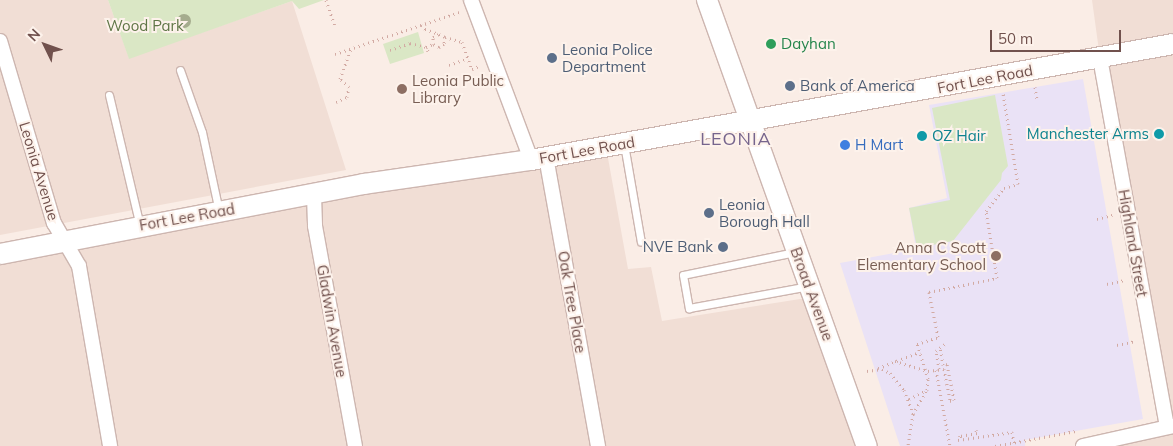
<!DOCTYPE html>
<style>
body{margin:0}
#map{position:relative;width:1173px;height:446px;overflow:hidden;background:#faede6;font-family:Mulish,sans-serif}
div>[style]{position:absolute}
.residential>*{inset:0;background:#f1ded5}
.education>*{inset:0;background:#eae2f6}
.green>*{inset:0;background:#dae7c5}
.path>*{height:3px;margin-top:-1.5px;transform-origin:0;background:repeating-linear-gradient(90deg,#d2aaa3 0 1px,transparent 0 5px)}
.roads{filter:drop-shadow(1px 0 #cdb6b0) drop-shadow(-1px 0 #cdb6b0) drop-shadow(0 1px #cdb6b0) drop-shadow(0 -1px #cdb6b0)}
.lane>*{height:7px;margin:-3.5px;padding:0 3.5px;transform-origin:3.5px;border-radius:3.5px;background:#fff}
.street>*{height:14px;margin:-7px;padding:0 7px;transform-origin:7px;border-radius:7px;background:#fff}
.secondary>*{height:20px;margin:-10px;padding:0 10px;transform-origin:10px;border-radius:10px;background:#fff}
.trees>*{width:14px;height:14px;margin:-7px;border-radius:50%;background:#a5ac8e}
.dots>*{width:14px;height:14px;translate:-50% -50%;box-sizing:border-box;border:2px solid #fdf2eb;border-radius:50%}
span{translate:-50% -50%;white-space:nowrap;text-align:center;line-height:1.15;-webkit-text-stroke:4px #fdf2eb;paint-order:stroke}
.park-label{font-size:15px;color:#5f7646}
.leisure-label{font-size:15px;color:#27864d}
.left{translate:0 -50%;text-align:left}
.service-label{font-size:15px;color:#4e5e75}
.right{translate:-100% -50%;text-align:right}
.street-label{font-size:15px;color:#71514d}
.education-label{font-size:15px;color:#785e54}
.culture-label{font-size:15px;color:#0d838f}
.shop-label{font-size:15px;color:#366cbe}
.quarter-label{font-size:18px;color:#76658d;letter-spacing:1px}
.north{position:absolute;left:20px;top:20px;width:50px;height:50px;-webkit-text-stroke:4px #fdf2eb;paint-order:stroke;rotate:312deg;font-size:14px;font-weight:700;line-height:20px;text-align:center;color:#71514d}
.north::after{content:'';display:block;margin:auto;width:18px;height:22px;background:#71514d;clip-path:polygon(50% 0,100% 100%,50% 72%,0 100%)}
.scale{position:absolute;left:990px;top:30px;width:131px;height:22px;box-sizing:border-box;border:2px solid #71514d;border-top:0;padding-left:6px;font-size:15px;line-height:18px;white-space:nowrap;color:#71514d;-webkit-text-stroke:4px #fdf2eb;paint-order:stroke}
</style>
<div id="map">
<div class="residential">
<div style="clip-path:polygon(0 0,108px 0,129px 58px,292px 1px,346px 170px,0 235px)"></div>
<div style="clip-path:polygon(1092px 0,1173px 0,1173px 446px,1083px 446px,1167px 427px,1100px 58px)"></div>
<div style="clip-path:polygon(606px 147px,628px 269px,651px 267px,662px 321px,813px 297px,867px 446px,0 446px,0 254px)"></div>
</div>
<div class="education">
<div style="clip-path:polygon(1083px 79px,1143px 419px,1025px 440px,1025px 446px,900px 446px,840px 263px,916px 249px,909px 208px,947px 198px,929px 105px)"></div>
</div>
<div class="green">
<div style="clip-path:polygon(108px 0,324px 0,299px 9px,292px 1px,129px 59px)"></div>
<div style="clip-path:polygon(418px 32px,424px 53px,390px 64px,383px 44px)"></div>
<div style="clip-path:polygon(995px 95px,1008px 166px,1002px 173px,1001px 180px,953px 241px,917px 248px,909px 208px,950px 200px,932px 108px)"></div>
</div>
<div class="path">
<div style="left:326px;top:0;width:28px;rotate:71deg"></div>
<div style="left:421px;top:25px;width:6px;rotate:45deg"></div>
<div style="left:425px;top:29px;width:15px;rotate:20deg"></div>
<div style="left:439px;top:34px;width:7px;rotate:27deg"></div>
<div style="left:445px;top:37px;width:7px;rotate:98deg"></div>
<div style="left:444px;top:44px;width:6px;rotate:149deg"></div>
<div style="left:439px;top:47px;width:7px;rotate:-153deg"></div>
<div style="left:433px;top:44px;width:7px;rotate:-90deg"></div>
<div style="left:433px;top:37px;width:7px;rotate:-27deg"></div>
<div style="left:445px;top:37px;width:18px;rotate:16deg"></div>
<div style="left:462px;top:42px;width:29px;rotate:70deg"></div>
<div style="left:472px;top:69px;width:8px;rotate:-23deg"></div>
<div style="left:390px;top:50px;width:21px;rotate:-19deg"></div>
<div style="left:410px;top:43px;width:16px;rotate:14deg"></div>
<div style="left:428px;top:51px;width:4px;rotate:-117deg"></div>
<div style="left:426px;top:47px;width:8px;rotate:-23deg"></div>
<div style="left:335px;top:54px;width:132px;rotate:-18.6deg"></div>
<div style="left:449px;top:65px;width:20px;rotate:-20deg"></div>
<div style="left:1035px;top:87px;width:13px;rotate:81deg"></div>
<div style="left:336px;top:102px;width:12px;rotate:-24deg"></div>
<div style="left:347px;top:97px;width:10px;rotate:-79deg"></div>
<div style="left:349px;top:87px;width:12px;rotate:-138deg"></div>
<div style="left:340px;top:79px;width:32px;rotate:-70deg"></div>
<div style="left:1097px;top:219px;width:16px;rotate:-15deg"></div>
<div style="left:1107px;top:284px;width:17px;rotate:-13deg"></div>
<div style="left:1117px;top:345px;width:19px;rotate:-12deg"></div>
<div style="left:895px;top:361px;width:34px;rotate:17deg"></div>
<div style="left:928px;top:371px;width:16px;rotate:-7deg"></div>
<div style="left:944px;top:369px;width:33px;rotate:79deg"></div>
<div style="left:950px;top:401px;width:4px;rotate:-14deg"></div>
<div style="left:954px;top:400px;width:37px;rotate:-101deg"></div>
<div style="left:947px;top:364px;width:4px;rotate:166deg"></div>
<div style="left:943px;top:365px;width:19px;rotate:-99deg"></div>
<div style="left:878px;top:368px;width:45px;rotate:-20.9deg"></div>
<div style="left:939px;top:369px;width:18px;rotate:-99deg"></div>
<div style="left:936px;top:351px;width:11px;rotate:-38deg"></div>
<div style="left:936px;top:370px;width:77px;rotate:79.6deg"></div>
<div style="left:867px;top:371px;width:15px;rotate:-8deg"></div>
<div style="left:882px;top:369px;width:9px;rotate:27deg"></div>
<div style="left:890px;top:373px;width:22px;rotate:51deg"></div>
<div style="left:904px;top:390px;width:26px;rotate:69deg"></div>
<div style="left:913px;top:414px;width:32px;rotate:99deg"></div>
<div style="left:909px;top:399px;width:20px;rotate:-27deg"></div>
<div style="left:913px;top:414px;width:28px;rotate:-60deg"></div>
<div style="left:927px;top:390px;width:11px;rotate:-85deg"></div>
<div style="left:928px;top:379px;width:37px;rotate:-107deg"></div>
<div style="left:917px;top:344px;width:22px;rotate:-18deg"></div>
<div style="left:938px;top:337px;width:46px;rotate:-101.3deg"></div>
<div style="left:929px;top:292px;width:69px;rotate:-11.6deg"></div>
<div style="left:997px;top:278px;width:68px;rotate:-99.3deg"></div>
<div style="left:986px;top:211px;width:29px;rotate:-52deg"></div>
<div style="left:1004px;top:188px;width:15px;rotate:-16deg"></div>
<div style="left:1018px;top:184px;width:92px;rotate:-99.4deg"></div>
<div style="left:976px;top:430px;width:3px;rotate:72deg"></div>
<div style="left:977px;top:433px;width:17px;rotate:170deg"></div>
<div style="left:960px;top:436px;width:4px;rotate:117deg"></div>
<div style="left:958px;top:440px;width:55px;rotate:-8.4deg"></div>
<div style="left:1012px;top:432px;width:11px;rotate:80deg"></div>
<div style="left:995px;top:446px;width:82px;rotate:-10.5deg"></div>
</div>
<div class="roads">
<div class="lane">
<div style="left:180px;top:70px;width:66px;rotate:70.5deg"></div>
<div style="left:202px;top:132px;width:81px;rotate:77.9deg"></div>
<div style="left:109px;top:95px;width:135px;rotate:76.7deg"></div>
<div style="left:624px;top:144px;width:99px;rotate:80.2deg"></div>
<div style="left:795px;top:252px;width:114px;rotate:168.4deg"></div>
<div style="left:683px;top:275px;width:34px;rotate:80deg"></div>
<div style="left:689px;top:308px;width:122px;rotate:-10.4deg"></div>
</div>
<div class="street">
<div style="left:471px;top:0;width:171px;rotate:69.4deg"></div>
<div style="left:0;top:41px;width:190px;rotate:73.5deg"></div>
<div style="left:54px;top:223px;width:50px;rotate:59.8deg"></div>
<div style="left:79px;top:266px;width:183px;rotate:80.2deg"></div>
<div style="left:1100px;top:58px;width:375px;rotate:79.7deg"></div>
<div style="left:546px;top:157px;width:294px;rotate:79.8deg"></div>
<div style="left:314px;top:196px;width:30px;rotate:88deg"></div>
<div style="left:315px;top:226px;width:224px;rotate:79.7deg"></div>
<div style="left:1083px;top:446px;width:92px;rotate:-12.5deg"></div>
</div>
<div class="secondary">
<div style="left:707px;top:0;width:474px;rotate:70.3deg"></div>
<div style="left:0;top:254px;width:371px;rotate:-10.9deg"></div>
<div style="left:364px;top:184px;width:169px;rotate:-8.2deg"></div>
<div style="left:531px;top:160px;width:652px;rotate:-10.24deg"></div>
</div>
</div>
<div class="trees">
<div style="left:184px;top:21px"></div>
</div>
<div class="dots">
<div style="left:771px;top:44px;background:#2e9e5b"></div>
<div style="left:552px;top:58px;background:#5c6f8a"></div>
<div style="left:790px;top:86px;background:#5c6f8a"></div>
<div style="left:402px;top:89px;background:#8d6e63"></div>
<div style="left:1159px;top:134px;background:#0f9aa8"></div>
<div style="left:922px;top:136px;background:#0f9aa8"></div>
<div style="left:845px;top:145px;background:#3f7fe0"></div>
<div style="left:709px;top:213px;background:#5c6f8a"></div>
<div style="left:723px;top:247px;background:#5c6f8a"></div>
<div style="left:996px;top:256px;background:#8d6e63"></div>
</div>
<div class="park-label">
<span style="left:145px;top:26px">Wood Park</span>
</div>
<div class="leisure-label">
<span class="left" style="left:781px;top:44px">Dayhan</span>
</div>
<div class="service-label">
<span class="left" style="left:562px;top:58px">Leonia Police<br>Department</span>
<span class="left" style="left:800px;top:86px">Bank of America</span>
<span class="left" style="left:719px;top:213px">Leonia<br>Borough Hall</span>
<span class="right" style="left:713px;top:247px">NVE Bank</span>
</div>
<div class="street-label">
<span style="left:985px;top:79px;rotate:-11deg">Fort Lee Road</span>
<span style="left:587px;top:150px;rotate:-10deg">Fort Lee Road</span>
<span style="left:39px;top:171px;rotate:73deg">Leonia Avenue</span>
<span style="left:187px;top:217px;rotate:-10deg">Fort Lee Road</span>
<span style="left:1133px;top:243px;rotate:80deg">Highland Street</span>
<span style="left:812px;top:294px;rotate:70deg">Broad Avenue</span>
<span style="left:572px;top:302px;rotate:80deg">Oak Tree Place</span>
<span style="left:332px;top:321px;rotate:80deg">Gladwin Avenue</span>
</div>
<div class="education-label">
<span class="left" style="left:412px;top:89px">Leonia Public<br>Library</span>
<span class="right" style="left:986px;top:256px">Anna C Scott<br>Elementary School</span>
</div>
<div class="culture-label">
<span class="right" style="left:1149px;top:134px">Manchester Arms</span>
<span class="left" style="left:932px;top:136px">OZ Hair</span>
</div>
<div class="shop-label">
<span class="left" style="left:855px;top:145px">H Mart</span>
</div>
<div class="quarter-label">
<span style="left:736px;top:139px">LEONIA</span>
</div>
<div class="north">N</div>
<div class="scale">50 m</div>
</div>
